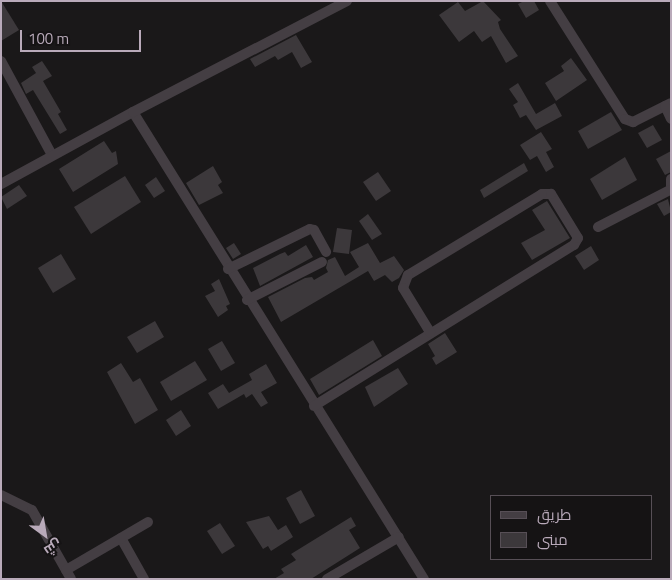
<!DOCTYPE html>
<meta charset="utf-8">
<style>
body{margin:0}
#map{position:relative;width:672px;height:580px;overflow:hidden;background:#1a1819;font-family:"Titillium Web",Cairo,sans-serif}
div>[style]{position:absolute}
.building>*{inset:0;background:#3c383b}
.minor>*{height:10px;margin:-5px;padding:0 5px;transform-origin:5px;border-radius:5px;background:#443e43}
span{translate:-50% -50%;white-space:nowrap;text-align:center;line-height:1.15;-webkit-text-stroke:4px #151314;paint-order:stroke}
.frame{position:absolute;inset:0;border:2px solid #b9aaba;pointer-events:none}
.legend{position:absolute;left:490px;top:495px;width:162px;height:65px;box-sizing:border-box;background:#151314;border:1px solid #574f56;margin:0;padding:6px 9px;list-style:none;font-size:15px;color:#b9aaba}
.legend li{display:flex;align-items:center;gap:10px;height:25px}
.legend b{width:25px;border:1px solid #574f56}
.north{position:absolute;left:20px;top:510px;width:50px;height:50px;-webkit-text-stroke:4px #151314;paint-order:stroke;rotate:148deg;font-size:14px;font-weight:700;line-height:20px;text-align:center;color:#b9aaba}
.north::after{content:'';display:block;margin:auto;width:18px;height:22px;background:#b9aaba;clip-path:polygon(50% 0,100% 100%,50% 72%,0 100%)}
.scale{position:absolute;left:20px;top:30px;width:121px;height:22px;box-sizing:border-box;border:2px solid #b9aaba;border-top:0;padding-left:6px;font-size:15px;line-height:18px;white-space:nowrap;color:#b9aaba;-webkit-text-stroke:4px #151314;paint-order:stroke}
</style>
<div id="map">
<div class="building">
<div style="clip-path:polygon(1px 1px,19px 30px,1px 41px)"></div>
<div style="clip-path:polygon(483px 1px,501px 20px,498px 22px,500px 29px,518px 56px,506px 63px,491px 36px,482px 42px,474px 31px,459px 42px,439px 15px,458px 2px,465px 11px)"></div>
<div style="clip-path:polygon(524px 1px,534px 1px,539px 10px,526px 18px,518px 4px)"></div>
<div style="clip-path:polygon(296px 35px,312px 62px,301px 68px,292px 52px,278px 60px,275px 56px,255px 67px,250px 59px)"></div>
<div style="clip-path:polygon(571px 58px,587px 80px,556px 101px,545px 83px,564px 71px,561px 66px)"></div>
<div style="clip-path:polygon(42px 61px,52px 76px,43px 81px,61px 112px,58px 114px,67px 130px,60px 134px,33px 90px,26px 94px,21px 83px,36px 73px,32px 67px)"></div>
<div style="clip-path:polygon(518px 83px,536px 114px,555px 103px,562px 116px,536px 130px,526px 115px,520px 118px,513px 105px,518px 102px,509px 89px)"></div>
<div style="clip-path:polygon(611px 112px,622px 130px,588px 149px,578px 131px)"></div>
<div style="clip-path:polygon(653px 125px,662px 140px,647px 148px,638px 133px)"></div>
<div style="clip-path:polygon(541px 132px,552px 149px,546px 152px,554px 167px,546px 172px,537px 156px,530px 160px,520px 145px)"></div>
<div style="clip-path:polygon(104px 141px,112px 153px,116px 151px,118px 164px,73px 192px,59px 169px)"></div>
<div style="clip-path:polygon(671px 151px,671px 172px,665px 175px,656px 159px)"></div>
<div style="clip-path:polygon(625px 157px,637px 180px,602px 200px,590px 179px)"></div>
<div style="clip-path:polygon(524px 163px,528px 171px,484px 198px,480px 190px)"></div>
<div style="clip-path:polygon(213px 166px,222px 182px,218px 185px,223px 193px,199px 205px,186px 183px)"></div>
<div style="clip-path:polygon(378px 172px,391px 191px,376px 201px,363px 182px)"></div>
<div style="clip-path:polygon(125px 176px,141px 202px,91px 234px,74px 207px)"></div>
<div style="clip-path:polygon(156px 177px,165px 191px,154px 198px,145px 185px)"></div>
<div style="clip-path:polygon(19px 185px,27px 196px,7px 209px,1px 197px)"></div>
<div style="clip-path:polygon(668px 199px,671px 212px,664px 216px,657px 204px)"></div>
<div style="clip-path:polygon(547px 201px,570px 238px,532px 260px,521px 243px,545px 230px,532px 210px)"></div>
<div style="clip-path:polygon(368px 214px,382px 234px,372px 240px,359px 221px)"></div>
<div style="clip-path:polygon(337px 228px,352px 230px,349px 254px,333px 252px)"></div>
<div style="clip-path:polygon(234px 243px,241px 254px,233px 259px,226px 248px)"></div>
<div style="clip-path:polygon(368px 243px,380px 263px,394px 256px,404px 270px,399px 278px,392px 282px,385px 275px,374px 281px,368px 271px,281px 322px,268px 297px,305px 278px,312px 277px,314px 280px,328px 272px,326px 268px,328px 260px,335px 257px,345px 276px,359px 267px,350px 252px)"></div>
<div style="clip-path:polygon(306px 245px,313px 257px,260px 286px,253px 268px,280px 254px,285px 252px,288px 256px)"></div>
<div style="clip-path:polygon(591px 246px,599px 260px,584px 270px,575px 256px)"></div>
<div style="clip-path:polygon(61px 254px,76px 279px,53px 293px,38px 268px)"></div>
<div style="clip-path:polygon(219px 279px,230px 304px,226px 306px,228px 310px,218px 317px,205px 296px,215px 291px,211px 284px)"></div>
<div style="clip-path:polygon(155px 321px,164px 337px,137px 353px,127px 337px)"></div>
<div style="clip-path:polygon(445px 333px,457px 352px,436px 365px,432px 358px,435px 356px,428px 344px)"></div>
<div style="clip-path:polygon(373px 340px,382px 356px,319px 395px,310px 379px)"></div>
<div style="clip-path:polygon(222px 341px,235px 363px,221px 371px,208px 349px)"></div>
<div style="clip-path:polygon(195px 361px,207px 380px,171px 401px,160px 382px)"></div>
<div style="clip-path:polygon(121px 363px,133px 382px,140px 378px,158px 410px,135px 424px,107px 372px)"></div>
<div style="clip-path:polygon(266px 364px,277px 383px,261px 392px,268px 403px,261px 407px,252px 394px,246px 398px,244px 394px,218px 409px,208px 393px,223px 384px,229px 393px,252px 380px,249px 374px)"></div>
<div style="clip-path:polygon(398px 368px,408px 384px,374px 407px,365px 387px)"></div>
<div style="clip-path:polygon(181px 410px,191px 426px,176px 436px,166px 420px)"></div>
<div style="clip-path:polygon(301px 490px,315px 516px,300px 524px,286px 498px)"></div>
<div style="clip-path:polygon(269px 516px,278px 530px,286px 525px,293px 537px,271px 551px,268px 546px,263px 549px,246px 522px)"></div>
<div style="clip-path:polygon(351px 517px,356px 526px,349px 530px,360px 548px,311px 579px,274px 579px,284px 573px,281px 569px,296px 560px,291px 554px)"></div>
<div style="clip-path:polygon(220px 523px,235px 546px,222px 554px,207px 531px)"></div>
</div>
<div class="minor">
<div style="left:550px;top:1px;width:140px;rotate:57.6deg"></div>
<div style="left:625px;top:119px;width:9px;rotate:21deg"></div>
<div style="left:633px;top:122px;width:42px;rotate:-26.6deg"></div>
<div style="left:1px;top:61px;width:107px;rotate:61.5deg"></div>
<div style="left:665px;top:106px;width:14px;rotate:65deg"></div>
<div style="left:133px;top:112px;width:550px;rotate:58.07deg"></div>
<div style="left:671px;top:179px;width:11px;rotate:90deg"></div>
<div style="left:1px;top:184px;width:150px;rotate:-28.6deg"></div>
<div style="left:133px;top:112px;width:241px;rotate:-27.4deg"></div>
<div style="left:598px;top:227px;width:81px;rotate:-27.2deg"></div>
<div style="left:228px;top:269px;width:91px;rotate:-26deg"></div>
<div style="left:310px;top:229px;width:4px;rotate:14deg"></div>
<div style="left:314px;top:230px;width:25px;rotate:61deg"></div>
<div style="left:247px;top:300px;width:84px;rotate:-26.9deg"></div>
<div style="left:314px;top:406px;width:306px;rotate:-31.8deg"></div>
<div style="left:574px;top:245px;width:8px;rotate:-60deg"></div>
<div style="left:578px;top:238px;width:52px;rotate:-121.5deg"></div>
<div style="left:551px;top:194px;width:9px;rotate:180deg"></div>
<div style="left:542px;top:194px;width:157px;rotate:148.8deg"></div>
<div style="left:408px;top:275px;width:14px;rotate:111deg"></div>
<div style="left:403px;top:288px;width:52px;rotate:58.5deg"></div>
<div style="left:1px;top:495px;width:34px;rotate:26deg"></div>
<div style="left:32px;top:510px;width:79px;rotate:60.5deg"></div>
<div style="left:121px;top:538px;width:47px;rotate:60.7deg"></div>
<div style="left:66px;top:570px;width:95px;rotate:-30.3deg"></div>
<div style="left:327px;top:579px;width:83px;rotate:-30.3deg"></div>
</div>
<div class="frame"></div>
<ul class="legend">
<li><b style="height:6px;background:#443e43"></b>طريق</li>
<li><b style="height:14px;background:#3c383b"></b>مبنى</li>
</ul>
<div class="north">ش</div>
<div class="scale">100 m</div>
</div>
